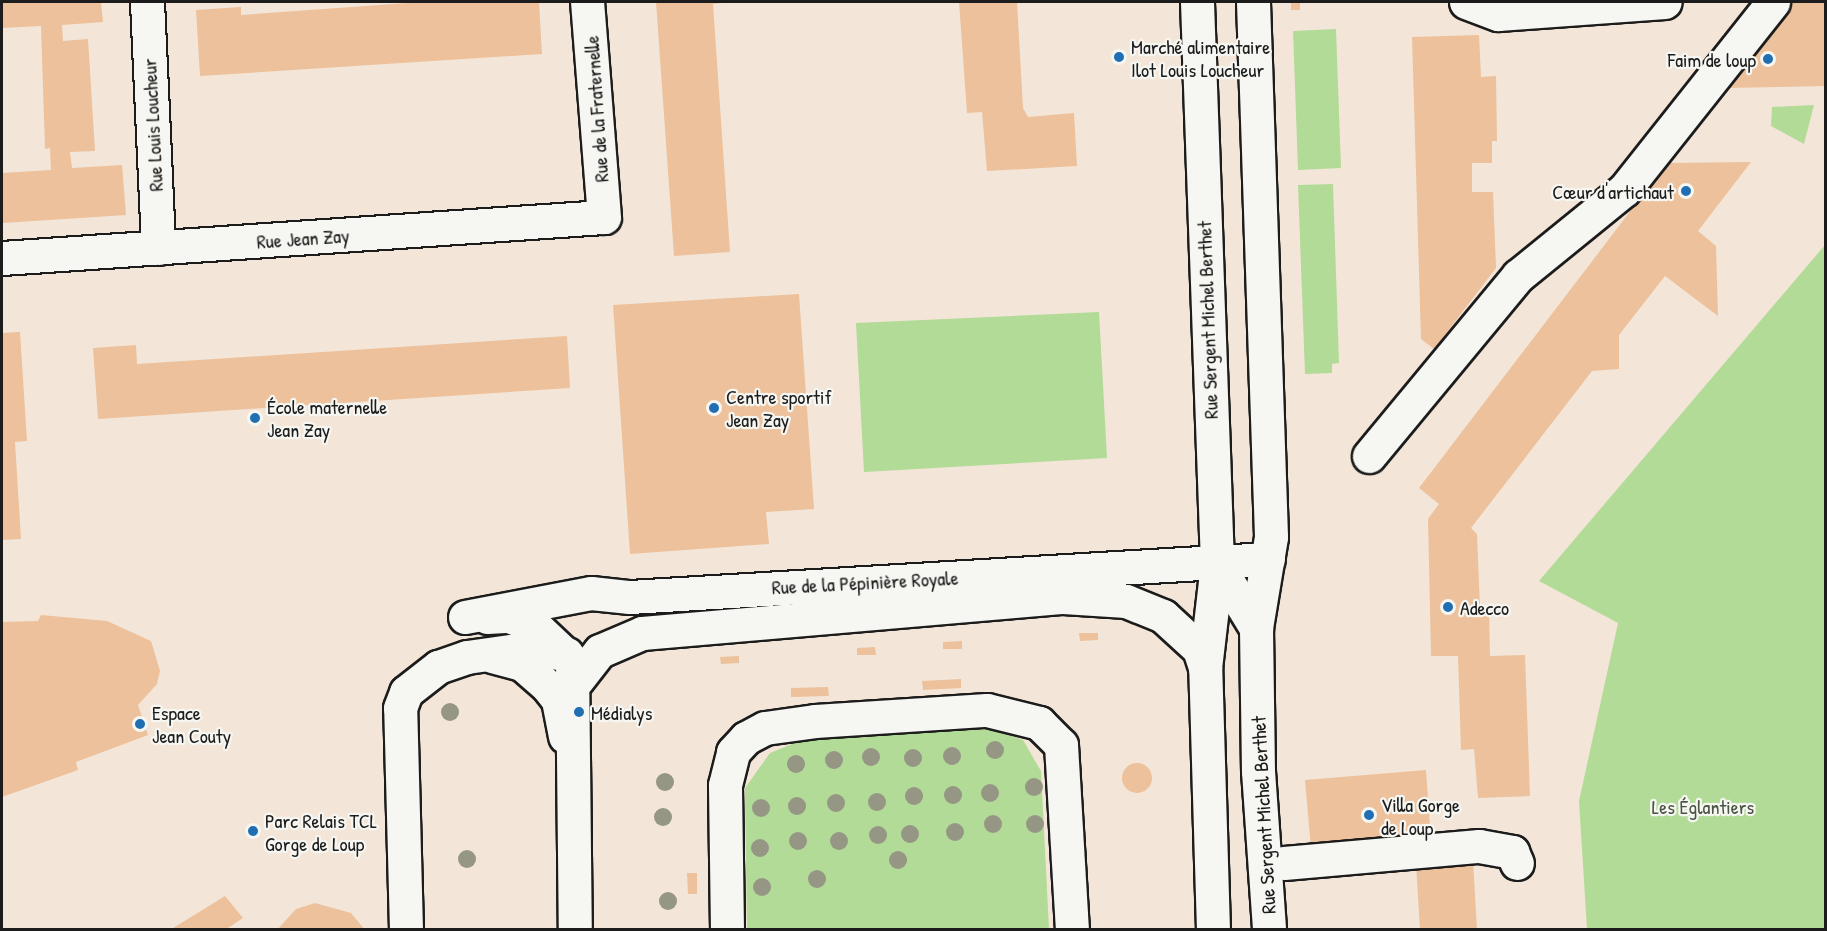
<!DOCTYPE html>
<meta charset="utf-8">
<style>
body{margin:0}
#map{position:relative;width:1827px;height:931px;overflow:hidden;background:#f3e6d8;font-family:"Patrick Hand",sans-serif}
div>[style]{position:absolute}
.green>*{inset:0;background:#b2db97}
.building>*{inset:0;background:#ecc19b}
.round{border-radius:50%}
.roads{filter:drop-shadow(2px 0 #1c1c1c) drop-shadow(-2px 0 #1c1c1c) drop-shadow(0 2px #1c1c1c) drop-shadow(0 -2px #1c1c1c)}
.minor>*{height:33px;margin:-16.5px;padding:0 16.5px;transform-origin:16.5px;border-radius:16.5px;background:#f6f6f2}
.major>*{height:33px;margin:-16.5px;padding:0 16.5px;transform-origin:16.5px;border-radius:16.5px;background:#f6f6f2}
.trees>*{width:18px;height:18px;margin:-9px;border-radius:50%;background:#969685}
.dots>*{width:16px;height:16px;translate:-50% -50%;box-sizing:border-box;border:3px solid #f6f6f2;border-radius:50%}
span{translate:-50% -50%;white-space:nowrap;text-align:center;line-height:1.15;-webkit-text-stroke:4.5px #f6f6f2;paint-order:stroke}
.poi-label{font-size:20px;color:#1c1c1c}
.left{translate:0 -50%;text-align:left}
.right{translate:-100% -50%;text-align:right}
.street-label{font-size:20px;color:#1c1c1c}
.park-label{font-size:20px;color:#495541}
.frame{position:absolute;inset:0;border:3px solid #1c1c1c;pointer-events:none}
</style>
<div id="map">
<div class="green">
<div style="clip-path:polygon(1336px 29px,1341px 168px,1298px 170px,1293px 31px)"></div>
<div style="clip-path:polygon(1814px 105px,1804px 144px,1771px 126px,1772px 107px)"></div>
<div style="clip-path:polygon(1333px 184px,1339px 363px,1332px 364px,1332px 373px,1305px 374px,1298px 185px)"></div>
<div style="clip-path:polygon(1825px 245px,1825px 929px,1587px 929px,1579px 801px,1618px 623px,1539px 581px)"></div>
<div style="clip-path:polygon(1099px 312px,1107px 458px,864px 472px,856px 323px)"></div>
<div style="clip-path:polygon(985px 726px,1023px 740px,1041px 771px,1049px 929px,747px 929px,745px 788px,770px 753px,807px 738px)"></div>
</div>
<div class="building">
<div style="clip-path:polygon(2px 2px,101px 2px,103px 22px,62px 25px,63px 41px,88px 39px,95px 151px,70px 152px,72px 168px,122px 165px,126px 215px,3px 223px,2px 173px,51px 170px,50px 148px,45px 149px,41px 26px,2px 28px)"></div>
<div style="clip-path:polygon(421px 2px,539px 2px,542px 54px,200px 76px,196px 10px,241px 7px,241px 15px)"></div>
<div style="clip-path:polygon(656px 2px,729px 2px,713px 4px,730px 252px,674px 256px)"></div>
<div style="clip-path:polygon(959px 2px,1017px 2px,1023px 108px,1028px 117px,1074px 113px,1077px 166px,987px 171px,982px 112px,967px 113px)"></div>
<div style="clip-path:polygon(1291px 2px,1300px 2px,1300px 10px,1291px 10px)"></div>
<div style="clip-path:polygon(1791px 2px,1826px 2px,1826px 86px,1725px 88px)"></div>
<div style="clip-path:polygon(1479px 35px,1481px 77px,1496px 76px,1497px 141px,1492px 141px,1492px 163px,1472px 163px,1472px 192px,1493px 192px,1496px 268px,1434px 349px,1421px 339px,1412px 37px)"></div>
<div style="clip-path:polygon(1751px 162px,1698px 231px,1716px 246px,1718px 316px,1665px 276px,1619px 335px,1619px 369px,1592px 371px,1471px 528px,1477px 534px,1480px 608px,1489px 609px,1490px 656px,1525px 655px,1530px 796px,1478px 798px,1474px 749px,1461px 750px,1458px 656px,1431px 656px,1428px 519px,1439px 504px,1419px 488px,1667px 163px)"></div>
<div style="clip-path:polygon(799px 294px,814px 509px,766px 512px,769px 544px,630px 554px,613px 305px)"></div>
<div style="clip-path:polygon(20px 332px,27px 441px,15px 442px,21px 539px,2px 540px,2px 333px)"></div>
<div style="clip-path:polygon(567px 336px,570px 388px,98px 419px,93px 348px,136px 345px,137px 364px)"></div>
<div style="clip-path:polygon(41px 615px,107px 621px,151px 641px,160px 671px,157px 684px,138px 705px,148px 735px,76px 762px,78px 770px,2px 797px,2px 622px,38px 621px)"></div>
<div style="clip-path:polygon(1079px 633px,1098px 633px,1098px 640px,1080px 641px)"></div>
<div style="clip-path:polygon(962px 641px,962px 649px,943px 649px,943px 642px)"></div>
<div style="clip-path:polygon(875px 647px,876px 655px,857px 655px,857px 648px)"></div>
<div style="clip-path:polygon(739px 656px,739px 663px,721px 664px,720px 657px)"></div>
<div style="clip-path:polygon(961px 679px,961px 688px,923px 690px,922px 681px)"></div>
<div style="clip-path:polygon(828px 687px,829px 696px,791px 697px,791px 688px)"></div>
<div class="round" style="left:1122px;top:763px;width:30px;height:30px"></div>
<div style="clip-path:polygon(1426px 770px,1431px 841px,1311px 849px,1305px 780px)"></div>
<div style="clip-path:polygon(1473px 860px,1477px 930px,1420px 930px,1416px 863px)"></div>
<div style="clip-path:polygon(687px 873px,697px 873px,697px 894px,688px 894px)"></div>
<div style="clip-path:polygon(225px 896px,243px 918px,225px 930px,170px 930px)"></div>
<div style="clip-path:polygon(315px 903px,351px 913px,365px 930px,277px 930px,296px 909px)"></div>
</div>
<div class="roads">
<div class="minor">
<div style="left:147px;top:2px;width:246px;rotate:87.4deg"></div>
<div style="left:1466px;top:2px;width:34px;rotate:21deg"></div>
<div style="left:1498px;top:14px;width:167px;rotate:-4.1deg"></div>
<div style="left:2px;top:258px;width:603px;rotate:-3.9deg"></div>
<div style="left:604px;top:217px;width:216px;rotate:-94.5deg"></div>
<div style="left:1369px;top:456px;width:234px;rotate:-50.4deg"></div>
<div style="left:1518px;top:276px;width:136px;rotate:-39.1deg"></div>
<div style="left:1624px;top:190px;width:240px;rotate:-51.6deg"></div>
<div style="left:465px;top:617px;width:128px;rotate:-10.8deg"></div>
<div style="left:591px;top:593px;width:39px;rotate:6deg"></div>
<div style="left:630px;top:597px;width:639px;rotate:-3.41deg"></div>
<div style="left:487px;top:617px;width:22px;rotate:-3deg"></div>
<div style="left:509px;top:616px;width:28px;rotate:21deg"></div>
<div style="left:535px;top:626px;width:51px;rotate:43.4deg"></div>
<div style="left:572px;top:661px;width:269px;rotate:89.4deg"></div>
<div style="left:492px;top:656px;width:31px;rotate:15deg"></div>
<div style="left:522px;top:664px;width:35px;rotate:41deg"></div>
<div style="left:548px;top:687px;width:16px;rotate:52deg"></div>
<div style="left:558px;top:700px;width:37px;rotate:79deg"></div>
<div style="left:577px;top:680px;width:37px;rotate:-52deg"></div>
<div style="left:600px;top:651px;width:46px;rotate:-23.2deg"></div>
<div style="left:642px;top:633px;width:423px;rotate:-4.9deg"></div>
<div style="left:1063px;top:597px;width:63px;rotate:3.6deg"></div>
<div style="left:1126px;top:601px;width:40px;rotate:22deg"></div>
<div style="left:1163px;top:616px;width:49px;rotate:42.5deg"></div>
<div style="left:1199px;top:649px;width:20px;rotate:72deg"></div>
<div style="left:1284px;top:863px;width:196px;rotate:-5deg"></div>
<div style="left:1479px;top:846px;width:34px;rotate:10deg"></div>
<div style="left:1512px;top:852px;width:12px;rotate:66deg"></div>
<div style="left:406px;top:930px;width:222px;rotate:-91.5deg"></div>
<div style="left:400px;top:708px;width:17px;rotate:-69deg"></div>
<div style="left:406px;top:692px;width:41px;rotate:-38deg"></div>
<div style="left:438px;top:667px;width:31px;rotate:-19deg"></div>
<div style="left:467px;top:657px;width:57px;rotate:-8.1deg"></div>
<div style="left:523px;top:649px;width:44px;rotate:6.5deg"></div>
<div style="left:727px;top:930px;width:145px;rotate:-90.8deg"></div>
<div style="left:725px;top:785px;width:34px;rotate:-76deg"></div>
<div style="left:733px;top:752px;width:19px;rotate:-47deg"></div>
<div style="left:746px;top:738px;width:21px;rotate:-28deg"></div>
<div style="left:765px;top:728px;width:50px;rotate:-8deg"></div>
<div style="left:815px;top:721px;width:172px;rotate:-3.7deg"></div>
<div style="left:987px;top:710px;width:54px;rotate:14deg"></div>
<div style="left:1039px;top:723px;width:31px;rotate:45deg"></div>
<div style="left:1061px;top:745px;width:185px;rotate:86.6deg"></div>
<div style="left:1213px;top:930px;width:262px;rotate:-91.7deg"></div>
<div style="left:1205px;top:668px;width:105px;rotate:-83.4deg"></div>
</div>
<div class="major">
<div style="left:1197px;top:2px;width:562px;rotate:87.96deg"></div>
<div style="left:1217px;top:564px;width:75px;rotate:58.6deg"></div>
<div style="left:1253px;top:2px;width:535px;rotate:88.07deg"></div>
<div style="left:1271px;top:537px;width:92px;rotate:99.4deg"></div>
<div style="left:1256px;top:628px;width:143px;rotate:89.2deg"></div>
<div style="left:1258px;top:771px;width:159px;rotate:86deg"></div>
</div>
</div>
<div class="trees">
<div style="left:450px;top:712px"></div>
<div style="left:995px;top:750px"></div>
<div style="left:952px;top:756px"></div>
<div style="left:871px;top:757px"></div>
<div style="left:913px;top:758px"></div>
<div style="left:834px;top:760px"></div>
<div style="left:796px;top:764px"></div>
<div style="left:665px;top:782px"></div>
<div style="left:1034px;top:787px"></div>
<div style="left:990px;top:793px"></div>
<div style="left:953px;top:795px"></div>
<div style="left:914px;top:796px"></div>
<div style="left:877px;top:802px"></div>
<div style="left:836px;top:803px"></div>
<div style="left:797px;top:806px"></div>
<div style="left:761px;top:808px"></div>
<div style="left:663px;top:817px"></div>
<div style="left:993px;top:824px"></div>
<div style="left:1035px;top:824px"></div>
<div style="left:955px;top:832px"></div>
<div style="left:910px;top:834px"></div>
<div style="left:878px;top:835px"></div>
<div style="left:798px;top:841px"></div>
<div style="left:839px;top:841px"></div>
<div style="left:760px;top:848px"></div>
<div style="left:467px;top:859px"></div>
<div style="left:898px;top:860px"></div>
<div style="left:817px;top:879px"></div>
<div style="left:762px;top:887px"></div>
<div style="left:668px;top:901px"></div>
</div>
<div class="dots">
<div style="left:1119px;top:57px;background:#1f6fb2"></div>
<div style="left:1768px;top:59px;background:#1f6fb2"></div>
<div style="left:1686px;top:191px;background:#1f6fb2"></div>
<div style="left:714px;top:408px;background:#1f6fb2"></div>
<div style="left:255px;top:418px;background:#1f6fb2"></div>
<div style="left:1448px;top:607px;background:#1f6fb2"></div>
<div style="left:579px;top:712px;background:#1f6fb2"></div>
<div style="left:140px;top:724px;background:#1f6fb2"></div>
<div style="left:1369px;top:815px;background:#1f6fb2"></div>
<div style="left:253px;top:831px;background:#1f6fb2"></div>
</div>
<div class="poi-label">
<span class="left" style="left:1131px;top:58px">Marché alimentaire<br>Ilot Louis Loucheur</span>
<span class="right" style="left:1756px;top:59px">Faim de loup</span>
<span class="right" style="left:1674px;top:191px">Cœur d'artichaut</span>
<span class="left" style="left:726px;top:408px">Centre sportif<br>Jean Zay</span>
<span class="left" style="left:267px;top:418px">École maternelle<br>Jean Zay</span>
<span class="left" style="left:1460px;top:607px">Adecco</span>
<span class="left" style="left:152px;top:724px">Espace<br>Jean Couty</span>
<span class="left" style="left:591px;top:712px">Médialys</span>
<span class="left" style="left:1381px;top:816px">Villa Gorge<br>de Loup</span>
<span class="left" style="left:265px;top:832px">Parc Relais TCL<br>Gorge de Loup</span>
</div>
<div class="street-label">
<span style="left:596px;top:109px;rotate:-94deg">Rue de la Fraternelle</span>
<span style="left:152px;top:125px;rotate:-93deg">Rue Louis Loucheur</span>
<span style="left:303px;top:238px;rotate:-4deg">Rue Jean Zay</span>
<span style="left:1207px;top:320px;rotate:-92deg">Rue Sergent Michel Berthet</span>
<span style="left:865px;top:582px;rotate:-3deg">Rue de la Pépinière Royale</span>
<span style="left:1263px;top:815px;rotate:-93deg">Rue Sergent Michel Berthet</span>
</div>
<div class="park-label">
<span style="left:1703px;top:806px">Les Églantiers</span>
</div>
<div class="frame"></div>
</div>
